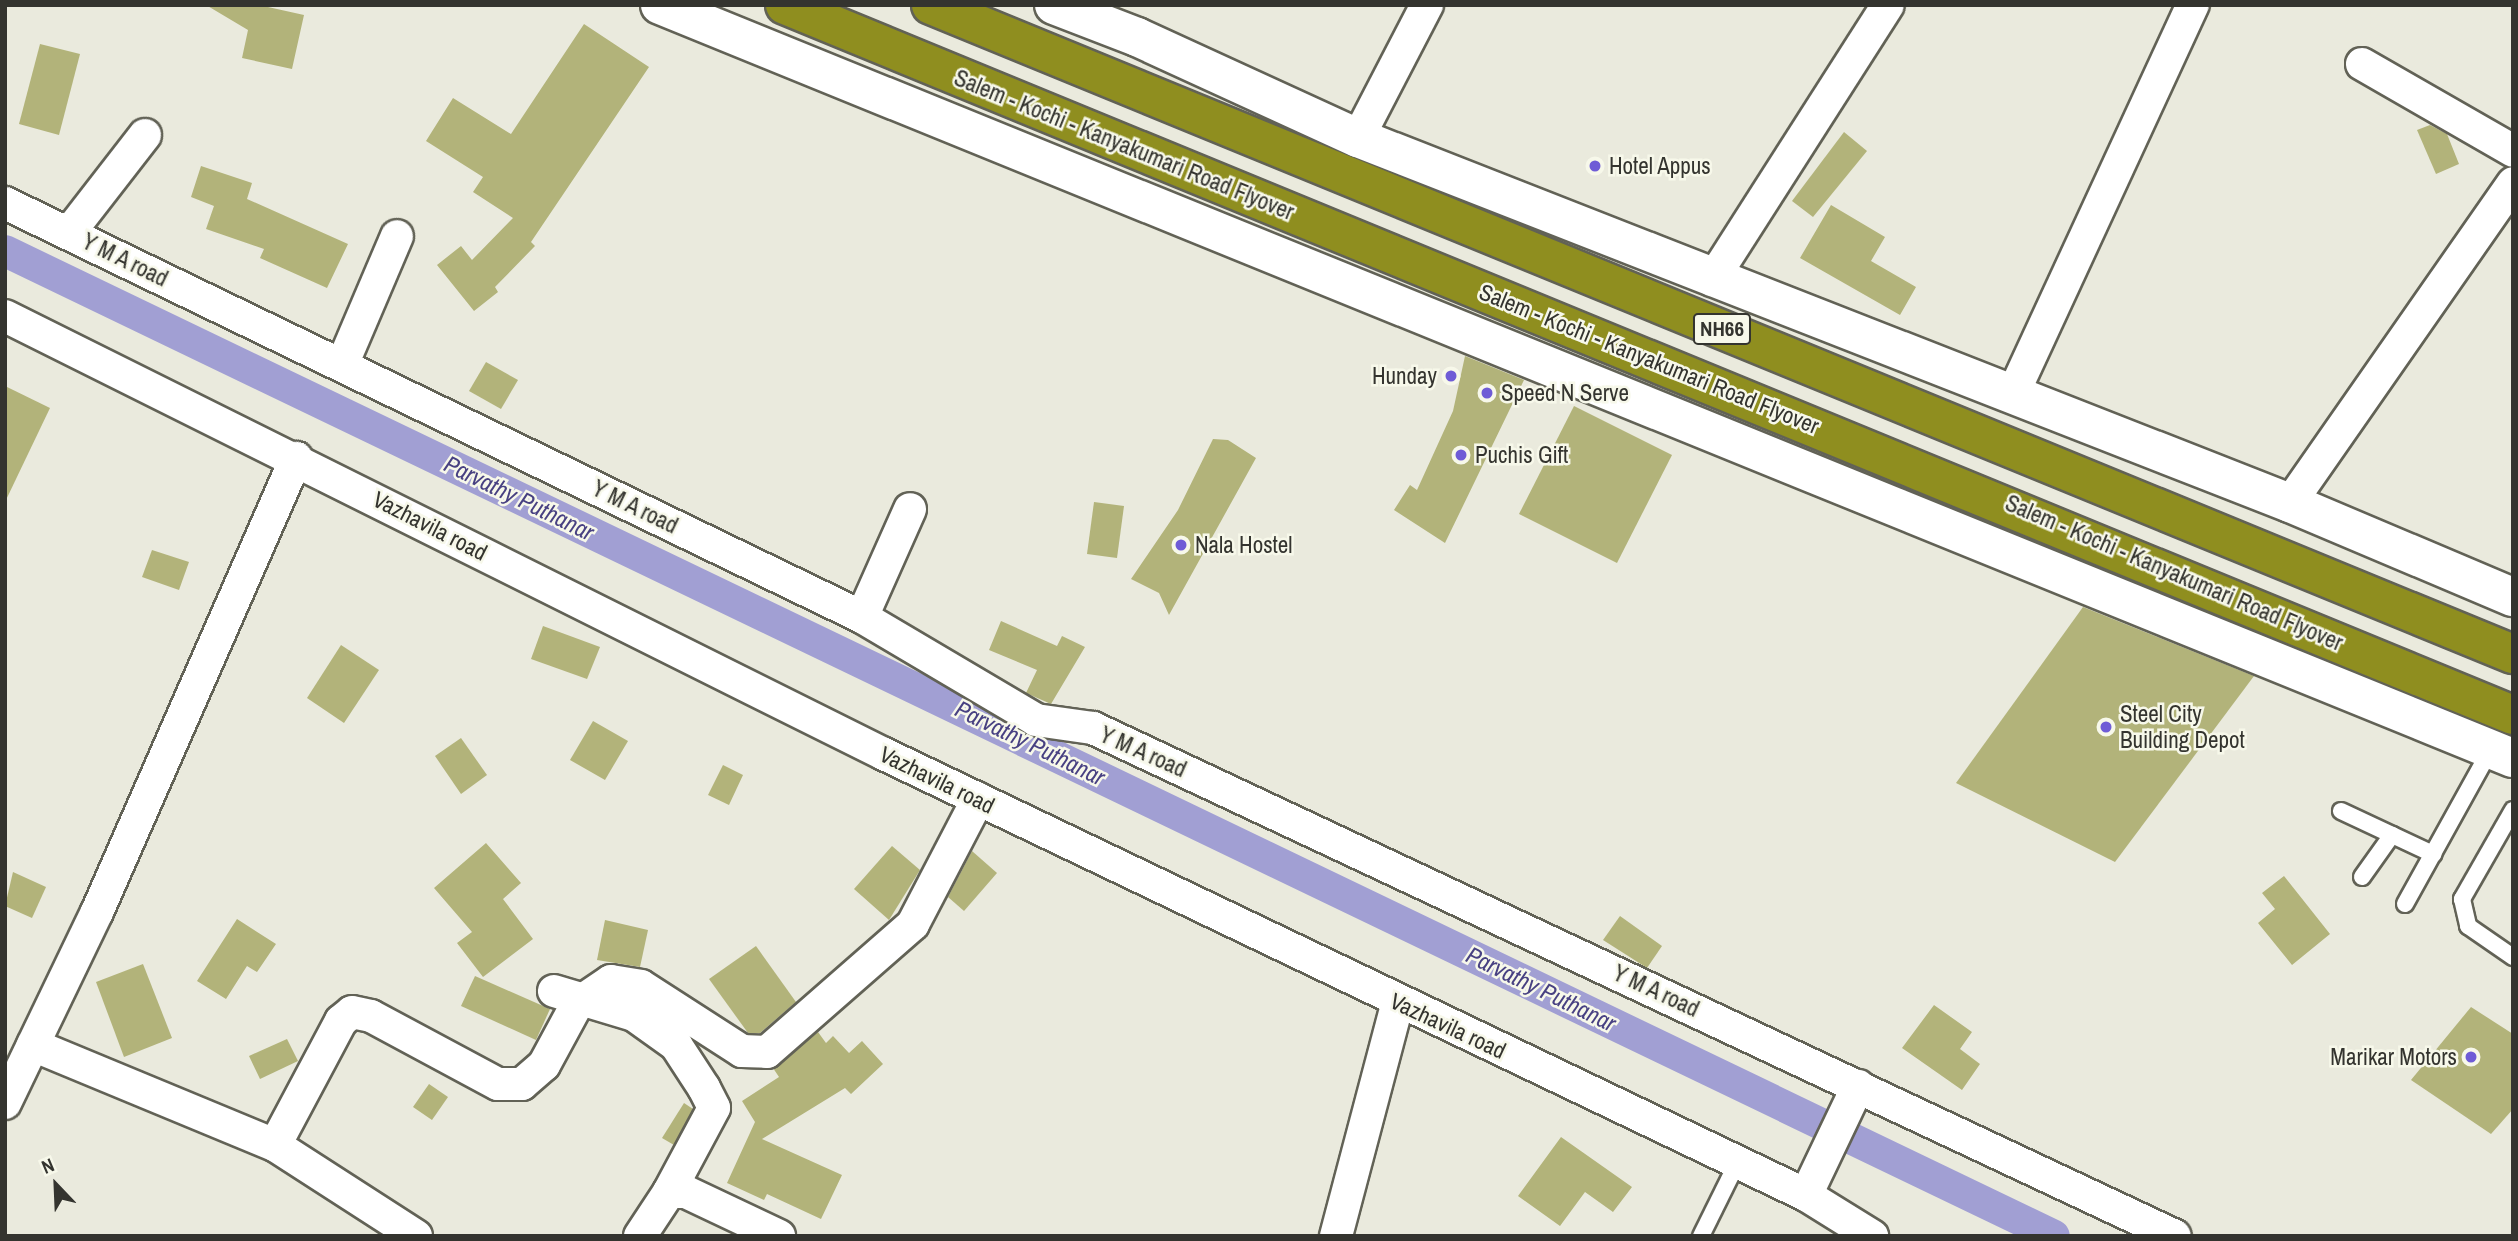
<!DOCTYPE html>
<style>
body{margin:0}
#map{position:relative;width:2518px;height:1241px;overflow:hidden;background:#eaeadd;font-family:"Archivo Narrow",sans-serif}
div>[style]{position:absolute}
.canal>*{height:32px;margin:-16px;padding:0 16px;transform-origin:16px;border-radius:16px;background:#a19fd3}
.building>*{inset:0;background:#b2b37a}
.roads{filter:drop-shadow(2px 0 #626256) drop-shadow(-2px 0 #626256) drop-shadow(0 2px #626256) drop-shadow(0 -2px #626256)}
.lane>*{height:16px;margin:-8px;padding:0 8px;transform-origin:8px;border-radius:8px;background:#fff}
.street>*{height:32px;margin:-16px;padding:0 16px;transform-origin:16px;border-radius:16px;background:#fff}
.secondary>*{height:38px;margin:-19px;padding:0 19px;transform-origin:19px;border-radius:19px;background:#fff}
.highway>*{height:38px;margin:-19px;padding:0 19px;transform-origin:19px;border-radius:19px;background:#8f8e1f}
.dots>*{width:19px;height:19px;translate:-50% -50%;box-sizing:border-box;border:4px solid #f7f8ea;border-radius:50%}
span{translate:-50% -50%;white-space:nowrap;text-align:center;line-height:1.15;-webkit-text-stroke:5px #f7f8ea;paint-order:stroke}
.shield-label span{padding:2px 5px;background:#f7f8ea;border:2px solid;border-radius:5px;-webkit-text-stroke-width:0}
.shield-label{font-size:21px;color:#34342f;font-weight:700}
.street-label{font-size:23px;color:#34342f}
.poi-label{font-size:23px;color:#34342f}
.left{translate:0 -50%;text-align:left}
.right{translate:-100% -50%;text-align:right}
.water-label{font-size:24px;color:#484182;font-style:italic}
.frame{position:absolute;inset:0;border:7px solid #34342f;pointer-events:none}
.north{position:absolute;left:21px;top:1150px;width:70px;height:70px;-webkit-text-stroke:5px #f7f8ea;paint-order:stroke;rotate:337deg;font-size:19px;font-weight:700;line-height:28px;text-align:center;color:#34342f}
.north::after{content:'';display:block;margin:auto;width:24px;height:32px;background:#34342f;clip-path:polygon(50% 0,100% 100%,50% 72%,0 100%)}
</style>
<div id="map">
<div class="canal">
<div style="left:5px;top:251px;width:2273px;rotate:25.67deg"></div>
</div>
<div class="building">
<div style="clip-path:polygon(206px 5px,259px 5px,304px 15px,292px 69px,242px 58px,248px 30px)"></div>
<div style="clip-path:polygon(584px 24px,649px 67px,531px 242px,535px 246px,495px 287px,498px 292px,474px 311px,437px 265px,461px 246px,472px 260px,513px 218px,473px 192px,483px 177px,426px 141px,453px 98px,511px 134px)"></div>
<div style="clip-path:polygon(40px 44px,80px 54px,59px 135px,19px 124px)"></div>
<div style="clip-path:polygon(2430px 125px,2447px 134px,2459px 164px,2436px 174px,2417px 130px)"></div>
<div style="clip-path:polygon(1844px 132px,1867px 151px,1813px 217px,1792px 201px)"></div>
<div style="clip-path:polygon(201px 166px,252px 183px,247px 199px,348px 244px,327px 288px,260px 258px,264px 249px,206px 229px,214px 206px,191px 197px)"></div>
<div style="clip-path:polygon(1831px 205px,1885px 237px,1871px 261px,1916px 287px,1900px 315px,1800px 258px)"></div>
<div style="clip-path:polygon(1465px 356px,1524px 380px,1445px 543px,1394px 510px,1410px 485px,1417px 490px,1453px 411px)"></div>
<div style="clip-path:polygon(486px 362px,518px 380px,501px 409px,469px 391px)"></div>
<div style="clip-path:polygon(5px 386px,50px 408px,5px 502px)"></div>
<div style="clip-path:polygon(1574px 406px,1672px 455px,1617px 563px,1519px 514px)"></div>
<div style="clip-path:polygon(1213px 439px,1228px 440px,1256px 458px,1169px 615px,1159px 593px,1131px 579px,1178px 510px)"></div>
<div style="clip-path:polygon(1094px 502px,1124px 506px,1117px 558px,1087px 554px)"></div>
<div style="clip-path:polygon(152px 550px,189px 562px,179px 590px,142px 577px)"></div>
<div style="clip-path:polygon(2083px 607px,2254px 676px,2115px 862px,1956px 783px)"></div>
<div style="clip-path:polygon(1001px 621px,1057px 646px,1062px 636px,1085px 647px,1051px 704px,1026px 693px,1037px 670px,989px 650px)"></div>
<div style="clip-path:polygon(543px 626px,600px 647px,587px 679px,531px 659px)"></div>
<div style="clip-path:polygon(341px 645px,379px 670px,344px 723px,307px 698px)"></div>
<div style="clip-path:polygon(593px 721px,628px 741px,605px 780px,570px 760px)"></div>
<div style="clip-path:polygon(461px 738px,487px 775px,461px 794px,435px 756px)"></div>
<div style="clip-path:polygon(723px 765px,743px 775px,729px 805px,708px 795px)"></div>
<div style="clip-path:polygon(486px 843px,521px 883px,503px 899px,533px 939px,483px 977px,457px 943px,472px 932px,434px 888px)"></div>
<div style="clip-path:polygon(892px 846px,920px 870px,889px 920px,854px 889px)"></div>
<div style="clip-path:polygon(972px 851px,997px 873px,964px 911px,948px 897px)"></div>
<div style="clip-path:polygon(13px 872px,46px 887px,32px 918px,5px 906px)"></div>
<div style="clip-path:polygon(2284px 876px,2330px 934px,2292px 965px,2258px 923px,2275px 909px,2262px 893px)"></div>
<div style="clip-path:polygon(1620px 916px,1662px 946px,1647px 968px,1603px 940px)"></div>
<div style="clip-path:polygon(237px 919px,276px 944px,257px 972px,247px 966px,226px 999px,197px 981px)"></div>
<div style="clip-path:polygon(605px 920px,648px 930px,640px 967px,597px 960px)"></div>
<div style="clip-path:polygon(756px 946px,796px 1002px,760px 1033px,748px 1033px,709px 979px)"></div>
<div style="clip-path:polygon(143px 964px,172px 1038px,124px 1057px,96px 982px)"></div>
<div style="clip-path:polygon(475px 976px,550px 1009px,536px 1040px,461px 1006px)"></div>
<div style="clip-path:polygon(1934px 1005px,1972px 1032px,1960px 1049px,1980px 1064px,1962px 1090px,1902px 1048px)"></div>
<div style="clip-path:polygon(2471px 1007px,2513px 1034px,2513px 1109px,2491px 1134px,2411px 1080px)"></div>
<div style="clip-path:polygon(818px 1032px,826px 1043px,833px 1036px,849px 1053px,862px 1041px,883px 1064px,851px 1094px,845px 1088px,762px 1139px,842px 1175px,821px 1219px,767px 1194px,764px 1200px,727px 1183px,755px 1122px,742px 1101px,779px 1077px,773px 1068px)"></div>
<div style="clip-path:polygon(287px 1039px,298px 1061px,260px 1079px,249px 1056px)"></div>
<div style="clip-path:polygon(429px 1084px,448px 1097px,432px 1120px,413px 1107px)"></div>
<div style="clip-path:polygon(684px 1103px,693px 1109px,674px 1145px,662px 1138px)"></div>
<div style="clip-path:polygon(1561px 1137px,1632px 1187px,1613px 1212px,1585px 1192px,1560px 1226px,1518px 1196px)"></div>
</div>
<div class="roads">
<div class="lane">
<div style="left:2513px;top:810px;width:103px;rotate:119.8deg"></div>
<div style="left:2462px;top:899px;width:28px;rotate:77deg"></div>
<div style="left:2468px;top:926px;width:55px;rotate:34.6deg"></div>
<div style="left:2341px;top:811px;width:102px;rotate:25.1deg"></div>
<div style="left:2362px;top:877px;width:52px;rotate:-54.5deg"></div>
<div style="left:2405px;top:904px;width:177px;rotate:-61deg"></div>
<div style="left:1701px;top:1236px;width:81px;rotate:-63.7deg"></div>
</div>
<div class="street">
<div style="left:2362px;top:64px;width:174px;rotate:29.9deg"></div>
<div style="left:1358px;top:138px;width:150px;rotate:-62.6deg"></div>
<div style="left:5px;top:203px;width:952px;rotate:25.78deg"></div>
<div style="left:862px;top:617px;width:202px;rotate:30.6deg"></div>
<div style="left:1036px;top:720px;width:58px;rotate:8deg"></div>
<div style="left:1093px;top:728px;width:1195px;rotate:25.15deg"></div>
<div style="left:69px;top:233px;width:124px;rotate:-52.2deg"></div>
<div style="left:1712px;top:280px;width:326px;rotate:-57.4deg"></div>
<div style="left:5px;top:316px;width:982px;rotate:26.49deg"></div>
<div style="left:884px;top:754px;width:1022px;rotate:25.56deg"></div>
<div style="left:1806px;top:1195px;width:78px;rotate:31.8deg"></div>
<div style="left:342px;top:365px;width:140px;rotate:-66.9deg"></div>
<div style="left:2012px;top:396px;width:431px;rotate:-65.2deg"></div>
<div style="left:2290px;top:503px;width:390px;rotate:-55.1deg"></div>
<div style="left:862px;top:617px;width:118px;rotate:-66deg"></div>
<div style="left:554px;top:991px;width:84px;rotate:16.7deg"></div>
<div style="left:634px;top:1015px;width:52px;rotate:35.5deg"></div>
<div style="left:676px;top:1045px;width:51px;rotate:56.9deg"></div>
<div style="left:704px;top:1088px;width:22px;rotate:63deg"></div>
<div style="left:714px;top:1108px;width:95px;rotate:118.2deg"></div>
<div style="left:33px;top:1045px;width:262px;rotate:22.5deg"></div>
<div style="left:5px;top:1103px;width:212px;rotate:-64.3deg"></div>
<div style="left:97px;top:912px;width:496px;rotate:-66.3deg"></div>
<div style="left:1806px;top:1195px;width:121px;rotate:-64.5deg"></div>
<div style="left:416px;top:1236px;width:168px;rotate:-147.2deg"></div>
<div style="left:275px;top:1145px;width:140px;rotate:-62deg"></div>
<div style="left:341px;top:1021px;width:14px;rotate:-39deg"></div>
<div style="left:352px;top:1012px;width:19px;rotate:12deg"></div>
<div style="left:371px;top:1016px;width:144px;rotate:28.2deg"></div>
<div style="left:498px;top:1084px;width:24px"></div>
<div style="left:522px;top:1084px;width:29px;rotate:-41deg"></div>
<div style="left:544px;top:1065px;width:69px;rotate:-61.6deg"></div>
<div style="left:577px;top:1004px;width:41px;rotate:-34.1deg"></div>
<div style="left:611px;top:981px;width:30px;rotate:9deg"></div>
<div style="left:641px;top:986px;width:120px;rotate:32.8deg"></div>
<div style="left:742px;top:1051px;width:25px;rotate:2deg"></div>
<div style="left:767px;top:1052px;width:194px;rotate:-41.2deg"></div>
<div style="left:913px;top:924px;width:141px;rotate:-62.5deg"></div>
<div style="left:640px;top:1236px;width:53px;rotate:-56.6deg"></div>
<div style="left:669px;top:1192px;width:17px"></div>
<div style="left:686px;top:1192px;width:103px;rotate:25.3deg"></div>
<div style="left:1336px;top:1236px;width:242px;rotate:-75.2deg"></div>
</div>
<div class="secondary">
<div style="left:660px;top:5px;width:2000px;rotate:22.12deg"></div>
<div style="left:1054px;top:5px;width:89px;rotate:21.1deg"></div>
<div style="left:1137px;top:37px;width:243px;rotate:24.6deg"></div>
<div style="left:1358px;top:138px;width:1001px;rotate:21.39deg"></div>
<div style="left:2290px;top:503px;width:242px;rotate:22.9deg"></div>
</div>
<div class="highway">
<div style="left:785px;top:5px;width:1868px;rotate:22.34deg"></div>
<div style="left:931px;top:5px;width:1710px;rotate:22.31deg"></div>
</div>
</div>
<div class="dots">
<div style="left:1595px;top:166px;background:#6f5cd6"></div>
<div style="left:1451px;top:376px;background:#6f5cd6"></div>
<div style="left:1487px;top:393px;background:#6f5cd6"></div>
<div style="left:1461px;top:455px;background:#6f5cd6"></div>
<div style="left:1181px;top:545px;background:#6f5cd6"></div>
<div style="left:2106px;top:727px;background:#6f5cd6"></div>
<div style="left:2471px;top:1057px;background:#6f5cd6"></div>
</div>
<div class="shield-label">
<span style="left:1722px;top:329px">NH66</span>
</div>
<div class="street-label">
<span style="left:1124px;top:145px;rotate:22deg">Salem - Kochi - Kanyakumari Road Flyover</span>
<span style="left:125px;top:260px;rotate:26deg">Y M A road</span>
<span style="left:1649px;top:359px;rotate:22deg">Salem - Kochi - Kanyakumari Road Flyover</span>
<span style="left:635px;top:507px;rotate:26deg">Y M A road</span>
<span style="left:430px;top:526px;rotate:27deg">Vazhavila road</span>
<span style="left:2174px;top:573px;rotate:23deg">Salem - Kochi - Kanyakumari Road Flyover</span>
<span style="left:1143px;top:752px;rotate:24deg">Y M A road</span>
<span style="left:937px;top:780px;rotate:26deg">Vazhavila road</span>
<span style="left:1656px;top:991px;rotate:25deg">Y M A road</span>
<span style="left:1448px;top:1026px;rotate:25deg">Vazhavila road</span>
</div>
<div class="poi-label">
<span class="left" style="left:1609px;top:166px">Hotel Appus</span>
<span class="right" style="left:1437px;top:376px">Hunday</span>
<span class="left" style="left:1501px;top:393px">Speed N Serve</span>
<span class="left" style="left:1475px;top:455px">Puchis Gift</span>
<span class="left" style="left:1195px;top:545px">Nala Hostel</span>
<span class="left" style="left:2120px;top:727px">Steel City<br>Building Depot</span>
<span class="right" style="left:2457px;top:1057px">Marikar Motors</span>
</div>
<div class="water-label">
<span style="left:519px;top:498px;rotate:26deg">Parvathy Puthanar</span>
<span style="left:1030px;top:743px;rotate:26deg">Parvathy Puthanar</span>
<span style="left:1541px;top:989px;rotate:26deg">Parvathy Puthanar</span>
</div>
<div class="frame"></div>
<div class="north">N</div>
</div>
